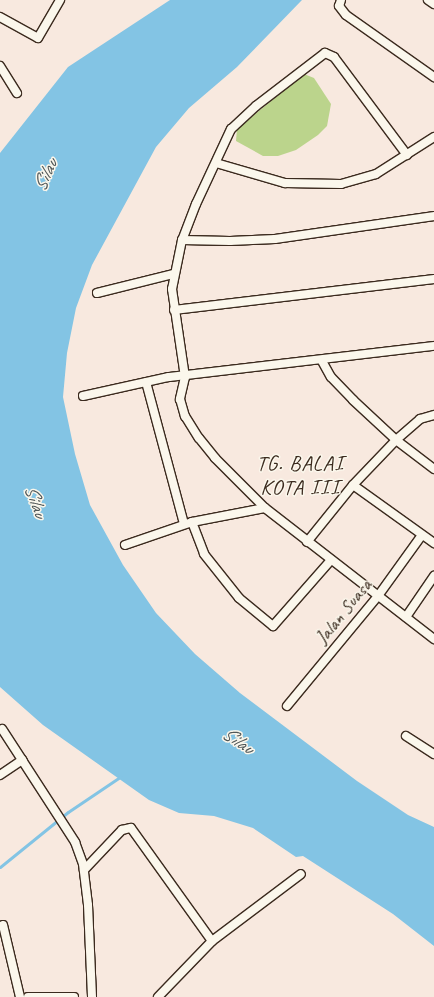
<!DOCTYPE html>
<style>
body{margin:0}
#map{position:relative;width:434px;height:997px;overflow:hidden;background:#f8e9df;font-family:Caveat,sans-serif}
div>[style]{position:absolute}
.green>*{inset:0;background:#bbd48c}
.water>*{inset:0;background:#83c4e4}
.stream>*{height:3px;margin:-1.5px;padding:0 1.5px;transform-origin:1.5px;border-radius:1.5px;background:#83c4e4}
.roads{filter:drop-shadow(1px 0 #3b2a1e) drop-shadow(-1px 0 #3b2a1e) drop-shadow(0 1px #3b2a1e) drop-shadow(0 -1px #3b2a1e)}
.minor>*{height:8px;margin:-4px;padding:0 4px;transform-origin:4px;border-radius:4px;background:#fbf7ec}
span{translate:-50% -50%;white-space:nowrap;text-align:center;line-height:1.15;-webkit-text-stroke:3px #fbf7ec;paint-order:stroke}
.street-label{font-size:19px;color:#3b2a1e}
.water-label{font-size:20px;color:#515859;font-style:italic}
.quarter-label{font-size:21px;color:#3b2a1e;letter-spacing:1px}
</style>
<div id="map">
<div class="green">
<div style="clip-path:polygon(304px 74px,314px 78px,331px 104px,327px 126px,318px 135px,296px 150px,278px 156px,263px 156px,236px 141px,237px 129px)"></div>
</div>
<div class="water">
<div style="clip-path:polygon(170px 0,302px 0,237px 67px,189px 108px,156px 147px,92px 265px,76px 308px,67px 353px,63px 397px,75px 454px,90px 505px,123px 565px,156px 613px,195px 654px,240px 693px,357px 781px,408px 815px,434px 827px,434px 946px,393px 914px,303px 856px,296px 857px,253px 828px,214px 816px,179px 813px,149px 800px,43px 725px,0 687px,0 153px,68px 67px)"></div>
</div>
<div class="stream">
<div style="left:0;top:867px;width:87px;rotate:-39deg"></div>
<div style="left:68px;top:812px;width:63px;rotate:-33.9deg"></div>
</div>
<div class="roads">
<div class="minor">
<div style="left:341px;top:0;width:6px;rotate:108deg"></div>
<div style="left:339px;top:6px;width:11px;rotate:52deg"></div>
<div style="left:346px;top:15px;width:108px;rotate:35.2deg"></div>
<div style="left:428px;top:0;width:7px;rotate:34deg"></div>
<div style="left:0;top:17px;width:43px;rotate:28.9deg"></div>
<div style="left:38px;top:38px;width:44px;rotate:-59.9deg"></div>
<div style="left:0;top:66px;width:32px;rotate:58deg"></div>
<div style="left:407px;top:155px;width:122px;rotate:-126.7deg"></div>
<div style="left:334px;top:57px;width:10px;rotate:-156deg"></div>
<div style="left:325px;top:53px;width:87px;rotate:142.5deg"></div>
<div style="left:256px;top:106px;width:34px;rotate:137deg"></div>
<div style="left:231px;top:129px;width:83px;rotate:115deg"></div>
<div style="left:196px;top:204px;width:39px;rotate:111deg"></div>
<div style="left:182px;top:240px;width:50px;rotate:101.5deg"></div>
<div style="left:172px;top:289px;width:89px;rotate:81.6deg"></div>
<div style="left:185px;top:377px;width:23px;rotate:103deg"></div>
<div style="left:180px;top:399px;width:18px;rotate:74deg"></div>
<div style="left:185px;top:416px;width:26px;rotate:58deg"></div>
<div style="left:199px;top:438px;width:26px;rotate:51deg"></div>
<div style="left:215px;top:458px;width:71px;rotate:45deg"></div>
<div style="left:265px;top:508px;width:214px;rotate:37.8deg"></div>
<div style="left:216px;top:163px;width:72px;rotate:16.2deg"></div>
<div style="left:285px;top:183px;width:56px;rotate:1deg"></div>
<div style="left:341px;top:184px;width:36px;rotate:-16deg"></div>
<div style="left:376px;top:174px;width:69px;rotate:-32.5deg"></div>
<div style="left:182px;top:240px;width:48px;rotate:1.2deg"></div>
<div style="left:230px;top:241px;width:45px;rotate:-2.5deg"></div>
<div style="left:275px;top:239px;width:161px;rotate:-8.2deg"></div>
<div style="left:97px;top:293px;width:78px;rotate:-14deg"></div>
<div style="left:174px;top:310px;width:262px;rotate:-6.8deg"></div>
<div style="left:322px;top:361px;width:18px;rotate:61deg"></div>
<div style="left:331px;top:377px;width:32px;rotate:46deg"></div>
<div style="left:353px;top:400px;width:59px;rotate:42.9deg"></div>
<div style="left:396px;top:440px;width:48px;rotate:37.3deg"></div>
<div style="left:146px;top:382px;width:147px;rotate:75deg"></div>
<div style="left:83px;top:396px;width:88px;rotate:-12.5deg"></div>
<div style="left:169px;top:377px;width:267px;rotate:-6.7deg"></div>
<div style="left:353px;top:485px;width:100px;rotate:35.6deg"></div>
<div style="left:192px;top:522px;width:34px;rotate:69deg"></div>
<div style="left:204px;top:554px;width:56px;rotate:51.5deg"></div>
<div style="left:239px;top:598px;width:44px;rotate:39.5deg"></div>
<div style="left:273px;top:626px;width:88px;rotate:-48.7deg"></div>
<div style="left:307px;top:542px;width:73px;rotate:-51.1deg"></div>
<div style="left:353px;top:485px;width:62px;rotate:-46.3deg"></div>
<div style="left:396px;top:440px;width:32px;rotate:-41deg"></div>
<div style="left:420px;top:419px;width:15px;rotate:-16deg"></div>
<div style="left:125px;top:545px;width:71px;rotate:-18.9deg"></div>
<div style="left:192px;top:522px;width:74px;rotate:-10.9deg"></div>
<div style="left:406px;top:617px;width:50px;rotate:-55.7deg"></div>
<div style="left:287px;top:706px;width:143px;rotate:-50.4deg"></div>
<div style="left:378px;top:596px;width:75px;rotate:-54.2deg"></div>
<div style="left:2px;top:729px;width:37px;rotate:57deg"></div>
<div style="left:406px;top:736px;width:33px;rotate:33deg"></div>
<div style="left:0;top:775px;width:27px;rotate:-34deg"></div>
<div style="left:22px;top:760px;width:98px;rotate:57.1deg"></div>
<div style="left:75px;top:842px;width:23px;rotate:70deg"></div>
<div style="left:83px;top:864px;width:41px;rotate:83deg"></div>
<div style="left:88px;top:905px;width:92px;rotate:87.5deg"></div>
<div style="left:84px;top:870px;width:55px;rotate:-46.5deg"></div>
<div style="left:122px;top:830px;width:9px;rotate:-13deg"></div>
<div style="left:131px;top:828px;width:139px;rotate:54.4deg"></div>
<div style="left:3px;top:925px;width:74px;rotate:76.7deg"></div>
<div style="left:28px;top:997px;width:46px"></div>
<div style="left:158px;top:997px;width:78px;rotate:-46deg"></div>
<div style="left:212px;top:941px;width:111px;rotate:-37deg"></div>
</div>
</div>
<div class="street-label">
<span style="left:344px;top:612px;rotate:-51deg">Jalan Suasa</span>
</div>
<div class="water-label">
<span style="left:45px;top:175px;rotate:-65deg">Silau</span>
<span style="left:36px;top:501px;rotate:71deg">Silau</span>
<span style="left:238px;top:740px;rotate:34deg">Silau</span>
</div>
<div class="quarter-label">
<span style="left:300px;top:475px">TG. BALAI<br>KOTA III</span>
</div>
</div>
